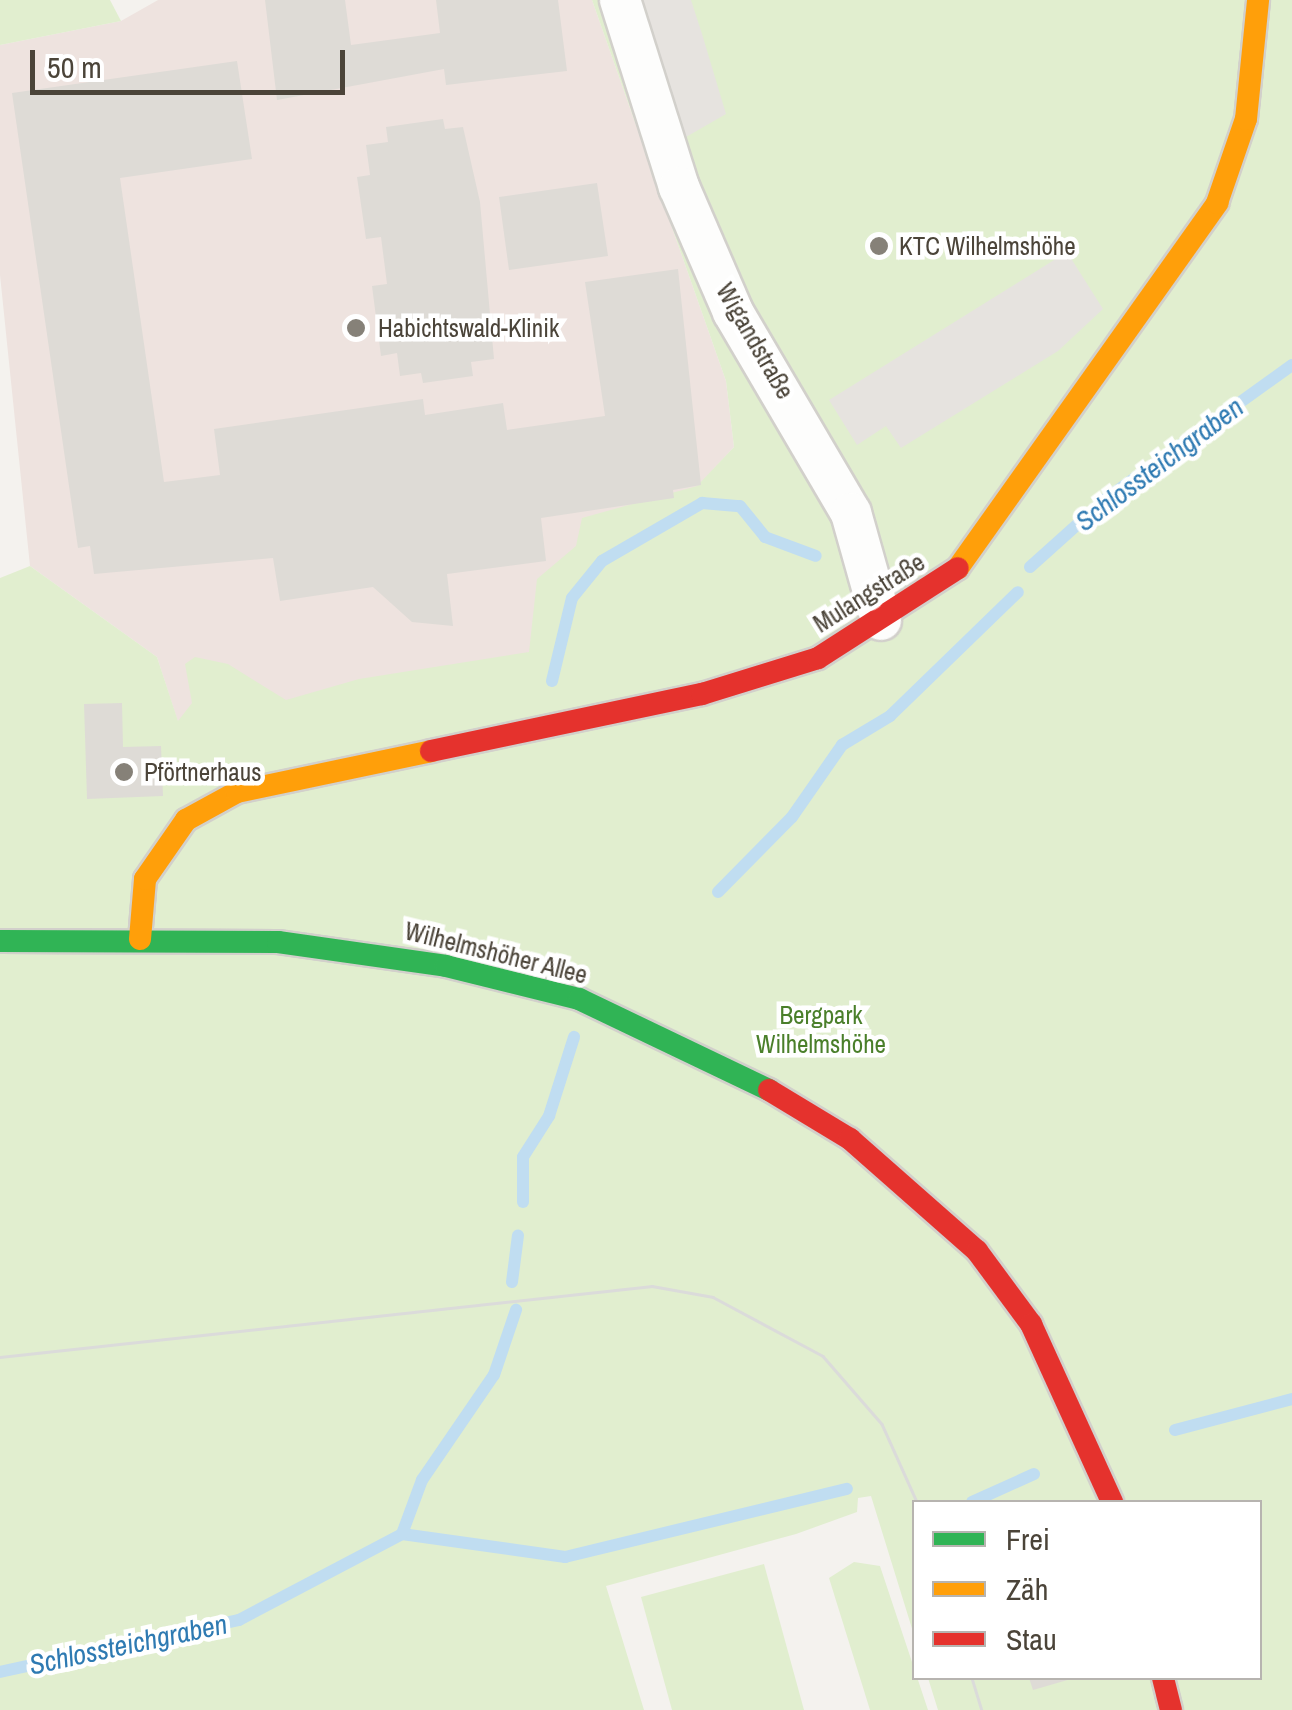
<!DOCTYPE html>
<meta charset="utf-8">
<style>
body{margin:0}
#map{position:relative;width:1292px;height:1710px;overflow:hidden;background:#f4f2ee;font-family:"Archivo Narrow",sans-serif}
div>[style]{position:absolute}
.medical>*{inset:0;background:#eee3df}
.green>*{inset:0;background:#e1eecf}
.parking>*{inset:0;background:#e6e3df}
.stream>*{height:12px;margin:-6px;padding:0 6px;transform-origin:6px;border-radius:6px;background:#c0ddf1}
.building>*{inset:0;background:#dedbd6}
.roads{filter:drop-shadow(2px 0 #d2d0cb) drop-shadow(-2px 0 #d2d0cb) drop-shadow(0 2px #d2d0cb) drop-shadow(0 -2px #d2d0cb)}
.street>*{height:40px;margin:-20px;padding:0 20px;transform-origin:20px;border-radius:20px;background:#fdfdfc}
.fast>*{height:22px;margin:-11px;padding:0 11px;transform-origin:11px;border-radius:11px;background:#30b455}
.slow>*{height:22px;margin:-11px;padding:0 11px;transform-origin:11px;border-radius:11px;background:#ff9f0a}
.jam>*{height:22px;margin:-11px;padding:0 11px;transform-origin:11px;border-radius:11px;background:#e5322d}
.tram>*{height:2.5px;margin:-1.25px;padding:0 1.25px;transform-origin:1.25px;border-radius:1.25px;background:#dbdbda}
.dots>*{width:28px;height:28px;translate:-50% -50%;box-sizing:border-box;border:5px solid #fff;border-radius:50%}
span{translate:-50% -50%;white-space:nowrap;text-align:center;line-height:1.15;-webkit-text-stroke:9px #fff;paint-order:stroke}
.poi-label{font-size:25px;color:#4b4439}
.left{translate:0 -50%;text-align:left}
.street-label{font-size:25px;color:#4b4439}
.park-label{font-size:25px;color:#4a7f2a}
.water-label{font-size:28px;color:#2e7ab2;font-style:italic}
.legend{position:absolute;left:912px;top:1500px;width:350px;height:180px;box-sizing:border-box;background:#fff;border:2px solid #b7b4b0;margin:0;padding:12px 18px;list-style:none;font-size:30px;color:#4b4439}
.legend li{display:flex;align-items:center;gap:20px;height:50px}
.legend b{width:50px;border:2px solid #b7b4b0}
.scale{position:absolute;left:30px;top:50px;width:315px;height:45px;box-sizing:border-box;border:5px solid #4b4439;border-top:0;padding-left:12px;font-size:30px;line-height:35px;white-space:nowrap;color:#4b4439;-webkit-text-stroke:8px #fff;paint-order:stroke}
</style>
<div id="map">
<div class="medical">
<div style="clip-path:polygon(158px 0,592px 0,726px 381px,734px 447px,547px 649px,178px 722px,157px 657px,30px 566px,0 275px,0 45px,121px 21px)"></div>
</div>
<div class="green">
<div style="clip-path:polygon(0 0,110px 0,121px 21px,0 45px)"></div>
<div style="clip-path:polygon(592px 0,1292px 0,1292px 1710px,938px 1710px,928px 1678px,1260px 1678px,1260px 1502px,914px 1502px,914px 1635px,871px 1496px,858px 1498px,857px 1512px,796px 1534px,606px 1586px,644px 1710px,0 1710px,0 578px,30px 566px,157px 657px,178px 721px,192px 703px,185px 664px,195px 657px,228px 664px,286px 700px,359px 679px,529px 652px,537px 579px,576px 546px,582px 518px,697px 486px,734px 447px,726px 381px)"></div>
<div style="clip-path:polygon(854px 1562px,880px 1566px,928px 1710px,870px 1710px,829px 1578px)"></div>
<div style="clip-path:polygon(764px 1564px,804px 1710px,672px 1710px,641px 1597px)"></div>
</div>
<div class="parking">
<div style="clip-path:polygon(642px 0,691px 0,702px 34px,726px 114px,686px 137px)"></div>
<div style="clip-path:polygon(1067px 252px,1103px 309px,1058px 351px,901px 448px,886px 426px,857px 445px,829px 400px)"></div>
</div>
<div class="stream">
<div style="left:1030px;top:567px;width:103px;rotate:-41.9deg"></div>
<div style="left:1107px;top:498px;width:228px;rotate:-35.7deg"></div>
<div style="left:552px;top:681px;width:85px;rotate:-76.5deg"></div>
<div style="left:572px;top:598px;width:48px;rotate:-51deg"></div>
<div style="left:602px;top:561px;width:116px;rotate:-30.1deg"></div>
<div style="left:702px;top:503px;width:38px;rotate:5deg"></div>
<div style="left:740px;top:506px;width:40px;rotate:51deg"></div>
<div style="left:765px;top:537px;width:54px;rotate:20.4deg"></div>
<div style="left:718px;top:892px;width:105px;rotate:-45.4deg"></div>
<div style="left:792px;top:817px;width:88px;rotate:-55.2deg"></div>
<div style="left:842px;top:745px;width:56px;rotate:-31.1deg"></div>
<div style="left:890px;top:716px;width:178px;rotate:-44.1deg"></div>
<div style="left:523px;top:1202px;width:45px;rotate:-90deg"></div>
<div style="left:523px;top:1157px;width:49px;rotate:-57.6deg"></div>
<div style="left:549px;top:1116px;width:83px;rotate:-72.4deg"></div>
<div style="left:512px;top:1282px;width:47px;rotate:-82.7deg"></div>
<div style="left:1175px;top:1430px;width:121px;rotate:-14.8deg"></div>
<div style="left:972px;top:1502px;width:68px;rotate:-24.3deg"></div>
<div style="left:402px;top:1534px;width:165px;rotate:8deg"></div>
<div style="left:565px;top:1557px;width:290px;rotate:-13.6deg"></div>
<div style="left:0;top:1672px;width:245px;rotate:-12.3deg"></div>
<div style="left:239px;top:1620px;width:184px;rotate:-27.8deg"></div>
<div style="left:402px;top:1534px;width:58px;rotate:-69.7deg"></div>
<div style="left:422px;top:1480px;width:127px;rotate:-55.6deg"></div>
<div style="left:494px;top:1375px;width:69px;rotate:-71.3deg"></div>
</div>
<div class="building">
<div style="clip-path:polygon(265px 0,345px 0,351px 45px,440px 33px,436px 0,558px 0,567px 71px,446px 85px,444px 69px,277px 100px)"></div>
<div style="clip-path:polygon(237px 61px,252px 159px,120px 178px,164px 482px,220px 475px,214px 429px,423px 399px,425px 415px,503px 403px,507px 430px,605px 416px,585px 282px,678px 269px,701px 485px,673px 490px,674px 498px,541px 518px,546px 561px,447px 574px,453px 626px,412px 622px,373px 587px,280px 601px,273px 558px,94px 574px,90px 546px,78px 548px,12px 93px)"></div>
<div style="clip-path:polygon(443px 119px,445px 129px,463px 127px,480px 202px,494px 359px,471px 362px,473px 376px,423px 383px,421px 373px,400px 376px,397px 353px,381px 356px,372px 286px,387px 284px,381px 237px,366px 239px,357px 177px,370px 175px,366px 145px,388px 142px,386px 127px)"></div>
<div style="clip-path:polygon(597px 183px,608px 256px,509px 270px,499px 197px)"></div>
<div style="clip-path:polygon(122px 703px,123px 747px,161px 746px,163px 796px,87px 799px,84px 704px)"></div>
<div style="clip-path:polygon(1029px 1678px,1071px 1678px,1071px 1679px,1033px 1690px)"></div>
</div>
<div class="roads">
<div class="street">
<div style="left:620px;top:0;width:196px;rotate:72.5deg"></div>
<div style="left:679px;top:187px;width:136px;rotate:66.6deg"></div>
<div style="left:733px;top:312px;width:233px;rotate:59.6deg"></div>
<div style="left:851px;top:513px;width:111px;rotate:74.3deg"></div>
</div>
<div class="fast">
<div style="left:0;top:941px;width:278px;rotate:0.2deg"></div>
<div style="left:278px;top:942px;width:170px;rotate:8.1deg"></div>
<div style="left:446px;top:966px;width:137px;rotate:13.9deg"></div>
<div style="left:579px;top:999px;width:211px;rotate:25.6deg"></div>
</div>
<div class="slow">
<div style="left:958px;top:568px;width:448px;rotate:-54.6deg"></div>
<div style="left:1217px;top:203px;width:89px;rotate:-71deg"></div>
<div style="left:1246px;top:119px;width:120px;rotate:-84.2deg"></div>
<div style="left:140px;top:939px;width:60px;rotate:-85.2deg"></div>
<div style="left:145px;top:879px;width:72px;rotate:-55.2deg"></div>
<div style="left:186px;top:820px;width:58px;rotate:-28.8deg"></div>
<div style="left:237px;top:792px;width:198px;rotate:-11.9deg"></div>
</div>
<div class="jam">
<div style="left:431px;top:751px;width:277px;rotate:-11.9deg"></div>
<div style="left:702px;top:694px;width:121px;rotate:-17.2deg"></div>
<div style="left:818px;top:658px;width:166px;rotate:-32.7deg"></div>
<div style="left:769px;top:1090px;width:95px;rotate:31.2deg"></div>
<div style="left:850px;top:1139px;width:169px;rotate:41.4deg"></div>
<div style="left:977px;top:1251px;width:91px;rotate:53.5deg"></div>
<div style="left:1031px;top:1324px;width:196px;rotate:65.5deg"></div>
<div style="left:1163px;top:1678px;width:33px;rotate:76deg"></div>
</div>
</div>
<div class="tram">
<div style="left:0;top:1357px;width:656px;rotate:-6.21deg"></div>
<div style="left:652px;top:1286px;width:62px;rotate:10.2deg"></div>
<div style="left:713px;top:1297px;width:125px;rotate:28.2deg"></div>
<div style="left:823px;top:1356px;width:90px;rotate:49.1deg"></div>
<div style="left:882px;top:1424px;width:85px;rotate:65.8deg"></div>
<div style="left:972px;top:1678px;width:34px;rotate:73deg"></div>
</div>
<div class="dots">
<div style="left:879px;top:246px;background:#868178"></div>
<div style="left:356px;top:328px;background:#868178"></div>
<div style="left:124px;top:772px;background:#868178"></div>
</div>
<div class="poi-label">
<span class="left" style="left:899px;top:246px">KTC Wilhelmshöhe</span>
<span class="left" style="left:378px;top:328px">Habichtswald-Klinik</span>
<span class="left" style="left:144px;top:772px">Pförtnerhaus</span>
</div>
<div class="street-label">
<span style="left:755px;top:341px;rotate:60deg">Wigandstraße</span>
<span style="left:869px;top:593px;rotate:-32deg">Mulangstraße</span>
<span style="left:496px;top:953px;rotate:14deg">Wilhelmshöher Allee</span>
</div>
<div class="park-label">
<span style="left:821px;top:1030px">Bergpark<br>Wilhelmshöhe</span>
</div>
<div class="water-label">
<span style="left:1159px;top:464px;rotate:-37deg">Schlossteichgraben</span>
<span style="left:128px;top:1644px;rotate:-12deg">Schlossteichgraben</span>
</div>
<ul class="legend">
<li><b style="height:12px;background:#30b455"></b>Frei</li>
<li><b style="height:12px;background:#ff9f0a"></b>Zäh</li>
<li><b style="height:12px;background:#e5322d"></b>Stau</li>
</ul>
<div class="scale">50 m</div>
</div>
